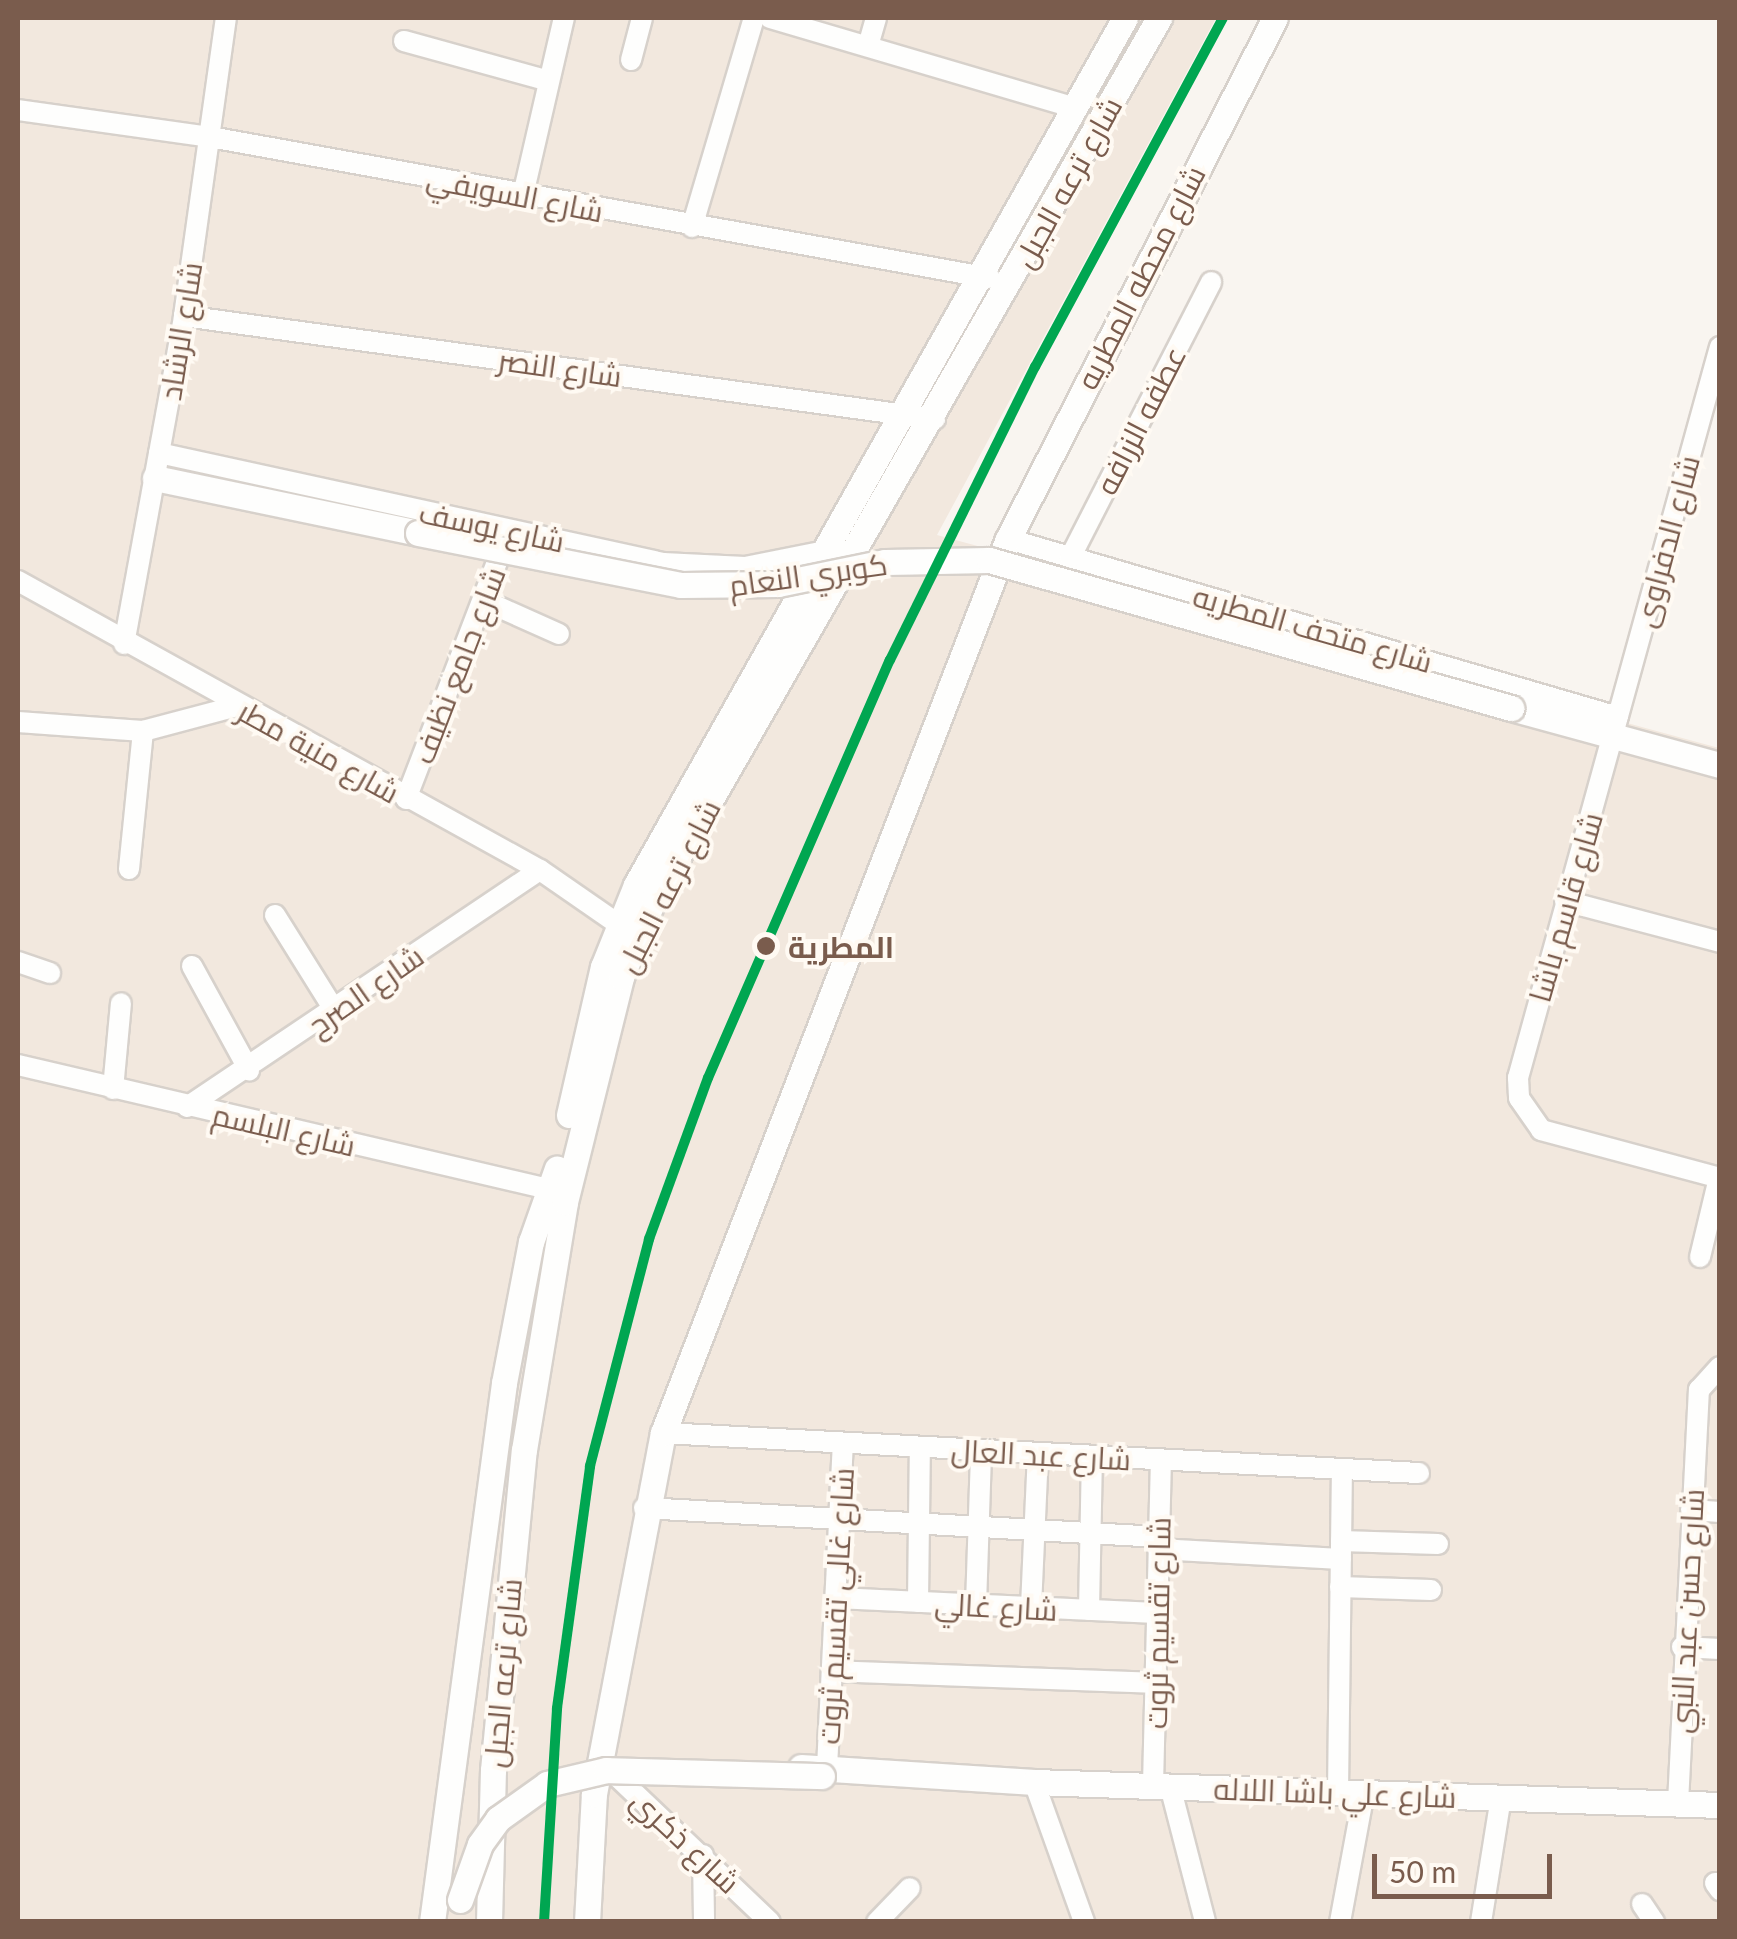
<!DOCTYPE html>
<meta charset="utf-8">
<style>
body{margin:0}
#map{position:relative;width:1737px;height:1939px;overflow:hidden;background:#f9f5f0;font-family:Lato,Cairo,sans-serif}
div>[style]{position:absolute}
.residential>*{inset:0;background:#f2e8de}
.roads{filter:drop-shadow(2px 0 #d7d1cb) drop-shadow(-2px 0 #d7d1cb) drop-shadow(0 2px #d7d1cb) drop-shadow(0 -2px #d7d1cb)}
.minor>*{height:20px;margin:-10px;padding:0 10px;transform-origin:10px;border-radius:10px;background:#fefefd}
.tertiary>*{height:25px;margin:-12.5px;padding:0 12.5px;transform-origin:12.5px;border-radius:12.5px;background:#fefefd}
.bridges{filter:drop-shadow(2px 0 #d7d1cb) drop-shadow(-2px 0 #d7d1cb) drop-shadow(0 2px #d7d1cb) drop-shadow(0 -2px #d7d1cb)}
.tertiary-bridge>*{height:25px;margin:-12.5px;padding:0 12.5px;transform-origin:12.5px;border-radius:12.5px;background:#fefefd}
.metro-1>*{height:10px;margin:-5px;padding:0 5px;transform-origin:5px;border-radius:5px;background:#00a651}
.dots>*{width:28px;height:28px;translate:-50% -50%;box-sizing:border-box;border:5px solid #fffaf3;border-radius:50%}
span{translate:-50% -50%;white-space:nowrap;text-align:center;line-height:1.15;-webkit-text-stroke:8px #fffaf3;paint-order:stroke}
.street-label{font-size:30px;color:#7a5c4d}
.stop-label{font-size:30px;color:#7a5c4d;font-weight:700}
.left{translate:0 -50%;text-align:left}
.frame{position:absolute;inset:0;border:20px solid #7a5c4d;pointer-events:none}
.scale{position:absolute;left:1372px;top:1854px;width:180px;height:45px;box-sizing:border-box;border:5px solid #7a5c4d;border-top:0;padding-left:12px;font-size:30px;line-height:35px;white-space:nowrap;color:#7a5c4d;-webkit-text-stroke:8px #fffaf3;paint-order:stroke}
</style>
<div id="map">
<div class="residential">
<div style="clip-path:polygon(18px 18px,1216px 18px,937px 535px,1719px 748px,1719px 1921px,18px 1921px)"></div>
</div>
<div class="roads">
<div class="minor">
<div style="left:770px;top:18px;width:319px;rotate:16.4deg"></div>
<div style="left:404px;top:41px;width:150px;rotate:15.4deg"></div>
<div style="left:868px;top:46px;width:29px;rotate:-74deg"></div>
<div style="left:631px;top:60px;width:43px;rotate:-75.3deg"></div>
<div style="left:18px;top:110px;width:194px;rotate:8deg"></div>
<div style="left:210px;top:137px;width:793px;rotate:10.25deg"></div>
<div style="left:523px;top:195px;width:182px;rotate:-77deg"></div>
<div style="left:692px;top:227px;width:218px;rotate:-73.5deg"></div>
<div style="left:184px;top:316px;width:758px;rotate:7.81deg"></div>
<div style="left:1720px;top:347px;width:758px;rotate:105.45deg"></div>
<div style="left:1518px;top:1078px;width:20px;rotate:87deg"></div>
<div style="left:1519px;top:1098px;width:39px;rotate:55deg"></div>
<div style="left:1541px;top:1130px;width:185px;rotate:15deg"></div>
<div style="left:159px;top:453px;width:516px;rotate:12.31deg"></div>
<div style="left:663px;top:563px;width:82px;rotate:2.8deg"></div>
<div style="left:745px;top:567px;width:83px;rotate:-11.2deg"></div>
<div style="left:1008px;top:539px;width:635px;rotate:16.27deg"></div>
<div style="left:1070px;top:558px;width:310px;rotate:-62.9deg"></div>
<div style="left:18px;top:581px;width:597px;rotate:28.97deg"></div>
<div style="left:540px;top:870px;width:95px;rotate:34.7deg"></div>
<div style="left:483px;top:600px;width:83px;rotate:24.1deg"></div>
<div style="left:124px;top:644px;width:333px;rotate:-79.6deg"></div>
<div style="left:184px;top:316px;width:301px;rotate:-82deg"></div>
<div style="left:18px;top:722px;width:125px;rotate:4.1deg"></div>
<div style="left:143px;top:731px;width:97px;rotate:-14.9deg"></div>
<div style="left:406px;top:799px;width:279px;rotate:-69deg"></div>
<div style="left:129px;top:869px;width:139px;rotate:-84.2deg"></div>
<div style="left:1565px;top:901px;width:160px;rotate:14.8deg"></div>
<div style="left:275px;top:915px;width:113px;rotate:58deg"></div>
<div style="left:18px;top:962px;width:34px;rotate:19deg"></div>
<div style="left:192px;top:966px;width:119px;rotate:61.3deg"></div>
<div style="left:18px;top:1065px;width:548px;rotate:13.17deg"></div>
<div style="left:113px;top:1089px;width:86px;rotate:-84.7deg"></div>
<div style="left:187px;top:1107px;width:425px;rotate:-33.9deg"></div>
<div style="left:1700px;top:1257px;width:81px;rotate:-76.5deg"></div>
<div style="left:663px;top:1433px;width:757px;rotate:3.03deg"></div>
<div style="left:644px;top:1508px;width:516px;rotate:3.22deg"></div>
<div style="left:1691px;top:1510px;width:29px;rotate:4deg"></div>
<div style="left:1341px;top:1541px;width:97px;rotate:1.8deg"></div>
<div style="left:1158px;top:1549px;width:183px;rotate:3.1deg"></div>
<div style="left:1340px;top:1587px;width:91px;rotate:1.9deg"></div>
<div style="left:836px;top:1598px;width:321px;rotate:2.7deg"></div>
<div style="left:918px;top:1602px;width:154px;rotate:-89.3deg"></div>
<div style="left:976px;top:1605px;width:153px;rotate:-88.1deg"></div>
<div style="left:1031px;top:1607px;width:153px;rotate:-87.4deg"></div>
<div style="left:1089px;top:1610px;width:153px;rotate:-88.9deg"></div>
<div style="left:1682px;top:1647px;width:38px;rotate:3deg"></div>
<div style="left:832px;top:1671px;width:324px;rotate:2.1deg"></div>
<div style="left:606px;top:1766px;width:226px;rotate:43.6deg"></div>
<div style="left:827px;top:1768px;width:324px;rotate:-87.2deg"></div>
<div style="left:1034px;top:1782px;width:149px;rotate:70.3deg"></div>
<div style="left:1153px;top:1785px;width:325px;rotate:-88.6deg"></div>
<div style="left:1170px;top:1786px;width:139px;rotate:75.5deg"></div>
<div style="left:1338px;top:1792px;width:323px;rotate:-89.3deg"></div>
<div style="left:1678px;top:1803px;width:414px;rotate:-87.1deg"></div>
<div style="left:1699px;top:1390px;width:31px;rotate:-48deg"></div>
<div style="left:703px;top:1855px;width:67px;rotate:89.1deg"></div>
<div style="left:1715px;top:1883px;width:9px;rotate:54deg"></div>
<div style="left:1642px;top:1904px;width:22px;rotate:56deg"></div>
<div style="left:877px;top:1922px;width:47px;rotate:-45.9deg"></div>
<div style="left:1340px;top:1922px;width:132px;rotate:-79.5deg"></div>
<div style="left:1481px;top:1922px;width:127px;rotate:-80.9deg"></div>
</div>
<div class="tertiary">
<div style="left:155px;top:478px;width:269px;rotate:11.8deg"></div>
<div style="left:1511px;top:708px;width:217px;rotate:15.3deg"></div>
<div style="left:569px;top:1115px;width:152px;rotate:-77.1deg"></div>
<div style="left:603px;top:967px;width:88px;rotate:-68.1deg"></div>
<div style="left:636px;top:885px;width:995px;rotate:-60.58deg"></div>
<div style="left:801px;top:1767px;width:233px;rotate:3.7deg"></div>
<div style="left:1034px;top:1782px;width:686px;rotate:1.92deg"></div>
<div style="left:432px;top:1922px;width:544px;rotate:-82.39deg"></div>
<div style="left:504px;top:1383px;width:144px;rotate:-79.2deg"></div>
<div style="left:531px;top:1242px;width:78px;rotate:-70.6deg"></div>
<div style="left:489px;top:1922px;width:152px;rotate:-88.5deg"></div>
<div style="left:493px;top:1770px;width:321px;rotate:-84.5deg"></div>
<div style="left:524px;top:1450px;width:251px;rotate:-80.6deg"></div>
<div style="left:565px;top:1202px;width:232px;rotate:-76deg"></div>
<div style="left:621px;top:977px;width:86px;rotate:-67.3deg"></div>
<div style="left:654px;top:898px;width:1015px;rotate:-60.15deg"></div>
<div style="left:587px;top:1922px;width:128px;rotate:-86.9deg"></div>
<div style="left:594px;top:1794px;width:368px;rotate:-79.2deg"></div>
<div style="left:663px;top:1433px;width:958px;rotate:-68.9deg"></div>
<div style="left:1008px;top:539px;width:585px;rotate:-62.87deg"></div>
</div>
</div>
<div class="bridges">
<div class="tertiary-bridge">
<div style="left:418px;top:533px;width:268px;rotate:11.2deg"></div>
<div style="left:681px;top:585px;width:97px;rotate:-0.6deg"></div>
<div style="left:778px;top:584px;width:109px;rotate:-11.6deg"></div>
<div style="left:885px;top:562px;width:104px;rotate:-1.1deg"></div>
<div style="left:989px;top:560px;width:543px;rotate:15.83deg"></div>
<div style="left:460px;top:1900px;width:59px;rotate:-70.3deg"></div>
<div style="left:480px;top:1844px;width:31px;rotate:-54deg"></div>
<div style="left:498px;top:1819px;width:60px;rotate:-35.5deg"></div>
<div style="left:547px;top:1784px;width:61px;rotate:-13.3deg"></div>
<div style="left:606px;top:1770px;width:216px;rotate:1.6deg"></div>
</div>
</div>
<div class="metro-1">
<div style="left:544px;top:1922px;width:214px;rotate:-86.5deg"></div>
<div style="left:557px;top:1708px;width:244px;rotate:-82.2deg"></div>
<div style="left:590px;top:1466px;width:235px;rotate:-75.4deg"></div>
<div style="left:649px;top:1239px;width:171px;rotate:-69.9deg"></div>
<div style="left:708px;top:1078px;width:456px;rotate:-66.5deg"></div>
<div style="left:890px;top:660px;width:327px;rotate:-63.7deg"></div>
<div style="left:1035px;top:367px;width:396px;rotate:-61.7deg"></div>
</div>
<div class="dots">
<div style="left:766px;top:946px;background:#7a5c4d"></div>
</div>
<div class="street-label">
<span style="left:1067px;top:182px;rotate:-61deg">شارع ترعه الجبل</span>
<span style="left:515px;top:194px;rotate:11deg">شارع السويفي</span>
<span style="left:1140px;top:277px;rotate:-63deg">شارع محطه المطريه</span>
<span style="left:180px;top:331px;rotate:-81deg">شارع الرشاد</span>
<span style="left:560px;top:367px;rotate:8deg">شارع النصر</span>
<span style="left:1140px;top:420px;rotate:-63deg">عطفه الزرافه</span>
<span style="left:492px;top:526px;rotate:12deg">شارع يوسف</span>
<span style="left:1666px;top:541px;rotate:-75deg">شارع الدفراوى</span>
<span style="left:808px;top:574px;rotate:-8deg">كوبري النعام</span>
<span style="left:1313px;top:628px;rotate:16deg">شارع متحف المطريه</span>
<span style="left:458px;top:665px;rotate:-69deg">شارع جامع نظيف</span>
<span style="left:319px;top:751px;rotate:29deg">شارع منية مطر</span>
<span style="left:668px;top:886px;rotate:-63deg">شارع ترعه الجبل</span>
<span style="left:1565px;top:907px;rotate:-74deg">شارع قاسم باشا</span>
<span style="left:365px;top:990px;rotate:-35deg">شارع الصرح</span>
<span style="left:284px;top:1129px;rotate:13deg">شارع البلسم</span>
<span style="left:1041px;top:1454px;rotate:3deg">شارع عبد العال</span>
<span style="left:835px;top:1606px;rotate:-87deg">شارع غالي تقسيم ثروت</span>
<span style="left:996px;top:1606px;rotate:3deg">شارع غالي</span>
<span style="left:1686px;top:1611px;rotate:-87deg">شارع حسن عبد النبي</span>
<span style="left:1157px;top:1623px;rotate:-89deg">شارع تقسيم ثروت</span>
<span style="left:502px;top:1673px;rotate:-85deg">شارع ترعه الجبل</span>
<span style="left:1335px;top:1792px;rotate:2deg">شارع علي باشا اللاله</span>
<span style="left:686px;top:1841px;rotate:43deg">شارع ذكري</span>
</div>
<div class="stop-label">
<span class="left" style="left:788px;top:946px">المطرية</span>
</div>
<div class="frame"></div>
<div class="scale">50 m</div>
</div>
